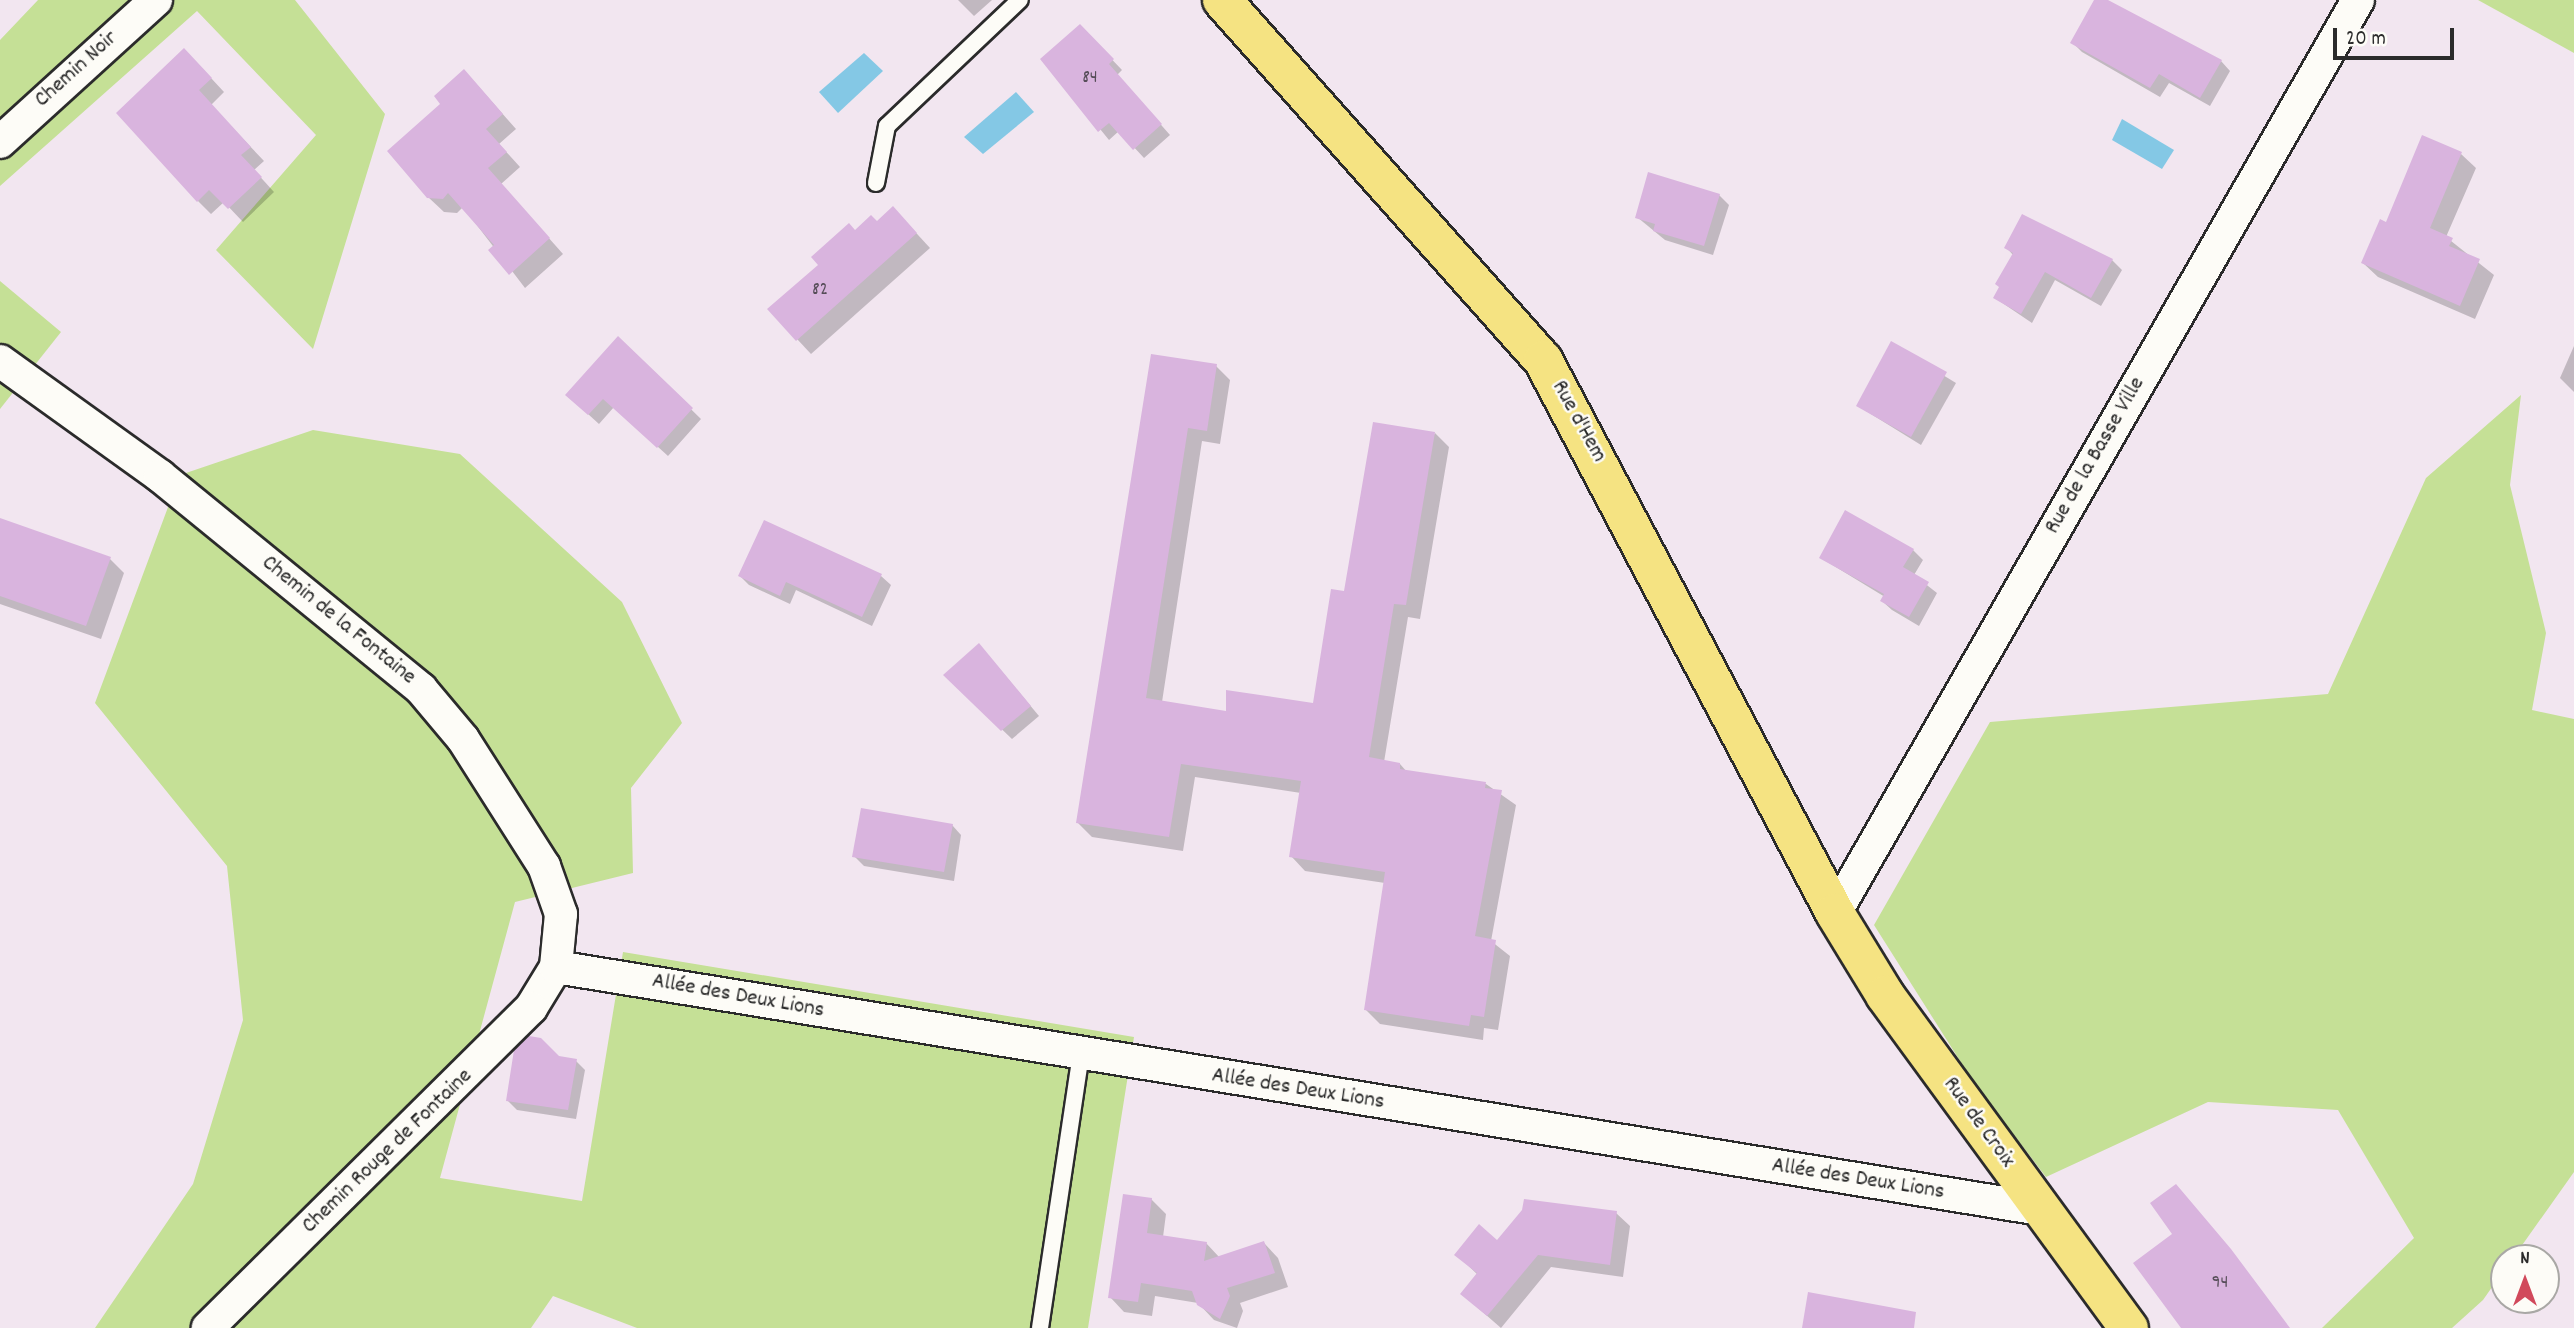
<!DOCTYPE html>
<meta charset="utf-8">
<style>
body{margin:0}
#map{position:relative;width:2574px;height:1328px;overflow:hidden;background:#f2e6f0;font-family:Dekko,sans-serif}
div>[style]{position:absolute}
.green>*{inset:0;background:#c5e096}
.water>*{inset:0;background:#84c8e5}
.shadow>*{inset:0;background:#0003}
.building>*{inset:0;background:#d9b4de}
.roads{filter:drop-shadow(2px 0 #2b2b2b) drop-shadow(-2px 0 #2b2b2b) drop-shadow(0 2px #2b2b2b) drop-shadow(0 -2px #2b2b2b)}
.lane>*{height:16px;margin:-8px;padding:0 8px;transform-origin:8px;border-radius:8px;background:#fdfcf7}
.street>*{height:32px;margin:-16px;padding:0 16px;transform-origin:16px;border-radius:16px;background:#fdfcf7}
.primary>*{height:38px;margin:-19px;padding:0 19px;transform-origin:19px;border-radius:19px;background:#f5e382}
span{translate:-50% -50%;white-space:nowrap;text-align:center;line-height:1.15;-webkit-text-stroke:5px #fdfcf7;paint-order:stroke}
.number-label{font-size:19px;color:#564d58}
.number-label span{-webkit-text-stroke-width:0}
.street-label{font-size:23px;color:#2b2b2b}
.north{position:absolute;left:2490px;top:1244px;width:70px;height:70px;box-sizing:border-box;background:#fdfcf7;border:2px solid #a9a8a5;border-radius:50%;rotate:0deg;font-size:19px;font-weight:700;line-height:28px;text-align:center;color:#2b2b2b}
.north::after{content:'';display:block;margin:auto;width:24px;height:32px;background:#d1495b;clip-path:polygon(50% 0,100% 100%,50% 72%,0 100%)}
.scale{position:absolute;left:2333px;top:28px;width:121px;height:32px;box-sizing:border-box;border:4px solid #2b2b2b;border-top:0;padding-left:9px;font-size:21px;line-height:24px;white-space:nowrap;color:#2b2b2b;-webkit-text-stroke:5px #fdfcf7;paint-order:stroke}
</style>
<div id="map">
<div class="green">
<div style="clip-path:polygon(38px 0,295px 0,385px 114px,313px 349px,216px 250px,316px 135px,197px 11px,0 186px,0 40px)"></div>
<div style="clip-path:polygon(2478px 0,2574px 0,2574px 53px)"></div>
<div style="clip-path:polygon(0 281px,61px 332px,0 409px)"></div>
<div style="clip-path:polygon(2521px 395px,2510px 485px,2546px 633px,2532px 710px,2574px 719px,2574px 1172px,2513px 1258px,2504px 1258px,2504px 1270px,2483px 1300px,2452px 1328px,2322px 1328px,2414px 1238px,2338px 1110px,2208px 1102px,2046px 1177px,1974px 1083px,1874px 925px,1990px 722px,2328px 694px,2426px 478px)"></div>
<div style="clip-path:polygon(313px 430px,460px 454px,622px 602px,682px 723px,631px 788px,633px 873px,515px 902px,440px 1178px,582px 1201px,623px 952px,1134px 1037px,1088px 1328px,637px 1328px,553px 1296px,531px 1328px,95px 1328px,193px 1184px,243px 1020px,227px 866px,95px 703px,180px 475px)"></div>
</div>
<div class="water">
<div style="clip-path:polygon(864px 53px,883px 71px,838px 113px,819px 92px)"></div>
<div style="clip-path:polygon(1016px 92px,1034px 112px,983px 154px,964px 137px)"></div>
<div style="clip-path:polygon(2122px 119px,2174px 150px,2162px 169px,2112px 140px)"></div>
</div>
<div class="shadow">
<div style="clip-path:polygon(958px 0,992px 0,974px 16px)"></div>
<div style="clip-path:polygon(2096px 0,2105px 0,2221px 61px,2230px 71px,2210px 106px,2169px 83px,2160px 97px,2082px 52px,2072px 42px)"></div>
<div style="clip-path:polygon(1080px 26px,1122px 70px,1117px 75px,1170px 135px,1144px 158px,1119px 131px,1109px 140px,1043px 59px)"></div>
<div style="clip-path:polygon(198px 64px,224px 92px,211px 105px,264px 161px,254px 170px,274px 192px,243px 222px,224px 202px,211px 214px,198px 201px)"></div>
<div style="clip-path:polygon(478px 86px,516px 129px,499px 144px,520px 167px,501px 184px,563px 254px,525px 288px,463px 207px,457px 213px,444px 212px,428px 197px)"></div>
<div style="clip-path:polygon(2461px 154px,2476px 168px,2446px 237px,2494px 275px,2475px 319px,2378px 277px,2363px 263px,2387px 224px)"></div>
<div style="clip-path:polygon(1719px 195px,1729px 205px,1713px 255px,1665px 240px,1637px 217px)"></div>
<div style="clip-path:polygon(877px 223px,907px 223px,930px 248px,811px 354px,797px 339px,856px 231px)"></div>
<div style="clip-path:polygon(2006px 247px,2112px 260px,2122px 270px,2101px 306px,2055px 280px,2032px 323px,1995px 298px,2013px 255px)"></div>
<div style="clip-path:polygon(618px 338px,701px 419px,668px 456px,614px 407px,599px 424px,577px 404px)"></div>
<div style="clip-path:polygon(1892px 344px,1956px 383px,1921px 445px,1858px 406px)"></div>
<div style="clip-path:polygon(2574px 346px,2574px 392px,2560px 378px)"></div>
<div style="clip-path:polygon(1153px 356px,1216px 366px,1230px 380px,1220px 444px,1202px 441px,1162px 702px,1228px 713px,1315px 705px,1346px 593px,1435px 433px,1449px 447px,1420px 619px,1408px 617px,1384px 762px,1400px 764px,1407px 772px,1486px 784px,1516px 805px,1491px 941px,1510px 956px,1498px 1030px,1484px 1028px,1483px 1040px,1380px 1024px,1366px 1010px,1385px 883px,1305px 871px,1291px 856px,1301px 793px,1195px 777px,1183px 851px,1092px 837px,1078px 823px)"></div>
<div style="clip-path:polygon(0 520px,110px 559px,124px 573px,101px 639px,0 604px)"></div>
<div style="clip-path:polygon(1913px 550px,1923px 560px,1914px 575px,1937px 593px,1919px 626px,1892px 610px,1882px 601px,1885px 597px,1821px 558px)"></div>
<div style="clip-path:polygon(740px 576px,881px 576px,891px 585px,872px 626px,796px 590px,790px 604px,749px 585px)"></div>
<div style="clip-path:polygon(988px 655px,1039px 716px,1012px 739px,945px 675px)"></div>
<div style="clip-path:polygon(952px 825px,961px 835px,954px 881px,864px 866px,854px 856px)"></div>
<div style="clip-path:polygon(559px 1058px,576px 1061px,585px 1070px,576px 1119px,517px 1110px,508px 1101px)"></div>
<div style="clip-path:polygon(1151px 1199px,1166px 1214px,1163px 1237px,1206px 1243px,1220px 1258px,1264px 1243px,1278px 1258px,1288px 1287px,1240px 1303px,1243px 1311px,1237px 1328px,1214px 1320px,1198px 1303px,1155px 1296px,1152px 1316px,1124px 1312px,1110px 1297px)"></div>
<div style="clip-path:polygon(1616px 1213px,1630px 1226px,1623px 1277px,1551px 1267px,1501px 1328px,1462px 1294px,1478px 1275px,1456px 1254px)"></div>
</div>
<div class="building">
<div style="clip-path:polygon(2094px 0,2108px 0,2222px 60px,2200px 98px,2159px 74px,2150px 88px,2070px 43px)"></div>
<div style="clip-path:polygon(1080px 24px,1114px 59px,1109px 64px,1162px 124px,1133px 150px,1109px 123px,1098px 132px,1040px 59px)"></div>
<div style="clip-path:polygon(184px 48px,212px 78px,199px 90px,251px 147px,241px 155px,262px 177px,228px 209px,209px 190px,197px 202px,116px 113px)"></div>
<div style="clip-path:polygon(464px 69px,503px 114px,486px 129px,507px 152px,488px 168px,550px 238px,509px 275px,488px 250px,494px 245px,448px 193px,443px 199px,427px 198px,387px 151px,440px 104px,434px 96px)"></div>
<div style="clip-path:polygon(2422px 135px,2462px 152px,2430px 228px,2453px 238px,2449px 246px,2480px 259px,2460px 306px,2361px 263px,2380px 219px,2386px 222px)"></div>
<div style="clip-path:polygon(1648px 172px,1720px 194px,1704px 246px,1653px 231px,1655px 224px,1635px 218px)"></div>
<div style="clip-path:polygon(893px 206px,917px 233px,796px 341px,767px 309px,818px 265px,811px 257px,849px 223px,855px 230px,871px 215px,877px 221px)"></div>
<div style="clip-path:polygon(2022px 214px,2113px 259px,2091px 298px,2045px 272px,2021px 314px,1993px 298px,1999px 287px,1995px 284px,2013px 253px,2004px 248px)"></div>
<div style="clip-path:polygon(618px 336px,693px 408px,657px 448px,603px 399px,588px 415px,565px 395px)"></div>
<div style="clip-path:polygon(1891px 341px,1947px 372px,1911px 437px,1856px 406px)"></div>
<div style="clip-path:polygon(1151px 354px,1217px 364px,1207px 431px,1188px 428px,1146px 698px,1226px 711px,1226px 690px,1313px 703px,1331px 589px,1344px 591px,1373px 422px,1435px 432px,1406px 605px,1394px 604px,1369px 757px,1400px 763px,1400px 769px,1486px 782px,1485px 788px,1502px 790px,1475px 936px,1496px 940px,1484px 1017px,1471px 1015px,1469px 1026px,1364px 1010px,1385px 872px,1289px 857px,1301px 781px,1181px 764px,1169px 837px,1076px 823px)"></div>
<div style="clip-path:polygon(1845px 510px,1914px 549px,1903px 567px,1929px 582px,1909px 617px,1880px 601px,1884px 594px,1819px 558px)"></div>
<div style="clip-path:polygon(0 518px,111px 557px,86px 626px,0 596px)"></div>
<div style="clip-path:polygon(764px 520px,882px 574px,862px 617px,786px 582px,780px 596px,738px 576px)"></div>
<div style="clip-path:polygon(979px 643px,1031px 706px,1001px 731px,943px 675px)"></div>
<div style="clip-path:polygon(861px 808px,953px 824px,944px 872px,852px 857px)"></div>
<div style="clip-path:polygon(529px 1036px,541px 1038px,559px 1056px,577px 1059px,568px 1110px,506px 1101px,514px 1050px)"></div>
<div style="clip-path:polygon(2176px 1184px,2231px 1249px,2290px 1328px,2181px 1328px,2133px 1263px,2172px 1234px,2150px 1203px)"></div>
<div style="clip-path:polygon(1123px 1194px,1152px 1198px,1147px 1233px,1207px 1242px,1204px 1261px,1264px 1241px,1275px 1273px,1227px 1288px,1230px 1296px,1220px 1319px,1197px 1305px,1192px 1291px,1141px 1283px,1138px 1302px,1108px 1298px)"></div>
<div style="clip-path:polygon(1524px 1199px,1617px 1211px,1610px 1265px,1538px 1255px,1487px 1316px,1460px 1294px,1477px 1273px,1454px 1255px,1479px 1224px,1497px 1240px,1522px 1210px)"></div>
<div style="clip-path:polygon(1808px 1292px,1916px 1312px,1914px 1328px,1802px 1328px)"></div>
</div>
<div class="roads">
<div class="lane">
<div style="left:876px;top:183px;width:58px;rotate:-79.1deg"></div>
<div style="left:887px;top:126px;width:183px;rotate:-43.5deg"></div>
<div style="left:1040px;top:1328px;width:276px;rotate:-81.5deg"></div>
</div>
<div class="street">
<div style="left:0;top:142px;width:211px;rotate:-42.3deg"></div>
<div style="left:0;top:361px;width:197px;rotate:35.7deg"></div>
<div style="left:160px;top:476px;width:337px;rotate:39.2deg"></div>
<div style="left:421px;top:689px;width:65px;rotate:50deg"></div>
<div style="left:463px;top:739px;width:151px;rotate:57.5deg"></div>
<div style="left:544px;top:866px;width:51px;rotate:70.5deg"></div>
<div style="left:561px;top:914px;width:53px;rotate:95.4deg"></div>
<div style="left:556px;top:967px;width:48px;rotate:121.4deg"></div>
<div style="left:531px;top:1008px;width:455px;rotate:135.3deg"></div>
<div style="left:1835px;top:913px;width:1052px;rotate:-60.19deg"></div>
<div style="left:556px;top:967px;width:1505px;rotate:9.26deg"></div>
</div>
<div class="primary">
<div style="left:1222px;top:0;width:482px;rotate:48.3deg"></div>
<div style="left:1543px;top:360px;width:625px;rotate:62.16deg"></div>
<div style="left:1835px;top:913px;width:96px;rotate:58.6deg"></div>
<div style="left:1885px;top:995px;width:413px;rotate:53.8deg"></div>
</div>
</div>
<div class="number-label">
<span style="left:1090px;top:79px">84</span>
<span style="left:820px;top:291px">82</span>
<span style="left:2220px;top:1284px">94</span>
</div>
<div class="street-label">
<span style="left:77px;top:70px;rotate:-42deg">Chemin Noir</span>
<span style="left:1578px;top:422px;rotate:61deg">Rue d'Hem</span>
<span style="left:2096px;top:456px;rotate:-60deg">Rue de la Basse Ville</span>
<span style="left:338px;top:621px;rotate:39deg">Chemin de la Fontaine</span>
<span style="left:738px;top:997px;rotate:10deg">Allée des Deux Lions</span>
<span style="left:1298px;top:1090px;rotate:9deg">Allée des Deux Lions</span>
<span style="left:1978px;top:1123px;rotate:54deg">Rue de Croix</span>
<span style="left:388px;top:1152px;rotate:-44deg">Chemin Rouge de Fontaine</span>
<span style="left:1858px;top:1180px;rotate:9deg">Allée des Deux Lions</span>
</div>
<div class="north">N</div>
<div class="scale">20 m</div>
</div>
